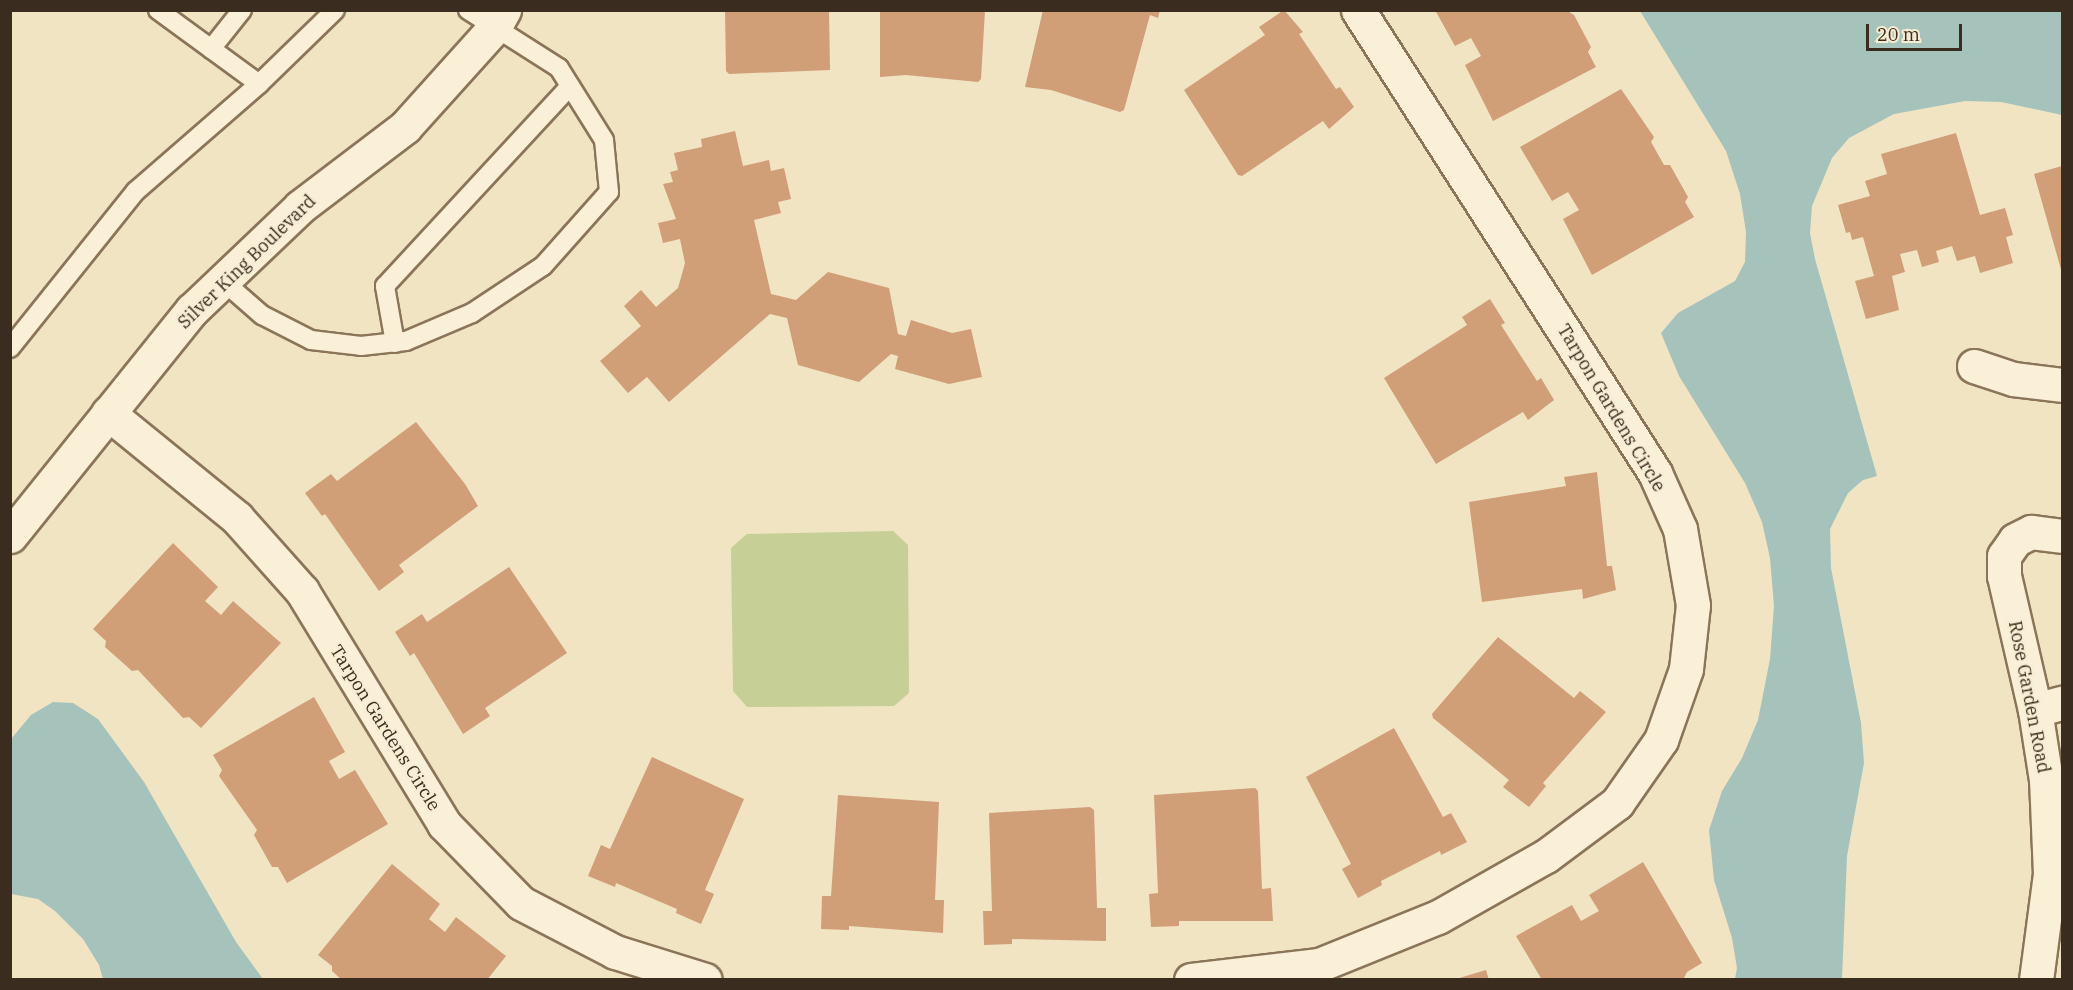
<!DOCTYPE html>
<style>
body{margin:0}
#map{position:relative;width:2073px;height:990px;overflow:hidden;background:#f0e4c3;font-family:"IBM Plex Serif",serif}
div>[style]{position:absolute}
.green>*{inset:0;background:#c6cf96}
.water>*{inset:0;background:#a5c3bb}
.building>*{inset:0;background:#d09e77}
.roads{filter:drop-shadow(2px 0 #8b7559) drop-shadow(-2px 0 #8b7559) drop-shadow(0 2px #8b7559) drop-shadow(0 -2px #8b7559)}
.service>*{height:18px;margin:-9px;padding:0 9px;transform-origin:9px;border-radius:9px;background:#faf0d7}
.minor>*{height:33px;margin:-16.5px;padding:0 16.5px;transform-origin:16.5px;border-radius:16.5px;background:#faf0d7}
.tertiary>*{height:33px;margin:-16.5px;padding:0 16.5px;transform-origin:16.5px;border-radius:16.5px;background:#faf0d7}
span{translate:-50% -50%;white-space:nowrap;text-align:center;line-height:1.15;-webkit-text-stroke:4.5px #f7edd3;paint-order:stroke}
.street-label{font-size:18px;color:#3a2c1e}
.frame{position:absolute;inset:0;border:12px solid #3a2c1e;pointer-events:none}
.scale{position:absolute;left:1866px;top:24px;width:96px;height:27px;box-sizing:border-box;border:3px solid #3a2c1e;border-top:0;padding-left:8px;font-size:18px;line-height:21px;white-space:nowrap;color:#3a2c1e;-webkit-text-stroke:4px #f7edd3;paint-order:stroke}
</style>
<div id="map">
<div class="green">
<div style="clip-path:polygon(893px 531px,908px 545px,909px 693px,894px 706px,747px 707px,733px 691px,731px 548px,747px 534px)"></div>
</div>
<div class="water">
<div style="clip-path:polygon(1640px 11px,2062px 11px,2062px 115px,2001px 102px,1965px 101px,1894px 114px,1849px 138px,1832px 158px,1812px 206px,1810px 233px,1815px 259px,1877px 476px,1863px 480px,1848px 493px,1830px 529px,1831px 568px,1861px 723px,1864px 763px,1847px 856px,1842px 979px,1735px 979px,1737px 968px,1732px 938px,1714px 880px,1709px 830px,1722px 791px,1742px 758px,1758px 720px,1770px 659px,1774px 606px,1770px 558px,1762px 522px,1745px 483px,1679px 376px,1661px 333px,1678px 313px,1735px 281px,1745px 262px,1746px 232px,1740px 194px,1726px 151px)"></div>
<div style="clip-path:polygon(53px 702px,73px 703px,98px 719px,144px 782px,236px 942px,263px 979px,103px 979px,99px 965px,83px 939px,55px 911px,38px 899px,11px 894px,11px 739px,31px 715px)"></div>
</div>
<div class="building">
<div style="clip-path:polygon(725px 10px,829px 10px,830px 70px,729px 74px,726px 71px)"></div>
<div style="clip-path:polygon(880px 10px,985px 10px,981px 79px,978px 82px,906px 75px,880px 77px)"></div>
<div style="clip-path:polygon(1043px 10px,1160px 10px,1158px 18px,1150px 15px,1124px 110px,1120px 112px,1051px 90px,1025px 87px)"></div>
<div style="clip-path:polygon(1284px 10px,1303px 32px,1299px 34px,1336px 89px,1340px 87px,1354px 107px,1329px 129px,1323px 121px,1242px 176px,1238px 175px,1184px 90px,1265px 35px,1259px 27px)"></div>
<div style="clip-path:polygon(1435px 10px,1566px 10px,1574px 15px,1591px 47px,1588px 52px,1596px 67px,1493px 121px,1465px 65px,1481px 56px,1471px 38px,1455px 46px)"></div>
<div style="clip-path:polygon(1621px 89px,1654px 137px,1651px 142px,1664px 165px,1670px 165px,1688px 197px,1685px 202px,1694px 217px,1592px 275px,1563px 219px,1579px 210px,1568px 192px,1552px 201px,1520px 147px)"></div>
<div style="clip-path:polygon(735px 131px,743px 166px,769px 160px,771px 171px,784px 168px,791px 199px,778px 202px,781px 213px,754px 220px,771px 294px,796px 300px,828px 272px,889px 288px,898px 334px,906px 336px,911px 320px,952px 333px,971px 329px,982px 377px,949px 384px,895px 369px,898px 356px,891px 354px,859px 382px,798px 365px,787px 318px,770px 314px,669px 402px,647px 377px,628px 393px,600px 361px,641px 326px,624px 306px,641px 290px,656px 307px,678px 288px,685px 263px,680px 239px,663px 243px,658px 223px,676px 219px,663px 184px,673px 182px,670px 172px,678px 170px,674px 153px,702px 147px,701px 139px)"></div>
<div style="clip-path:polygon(1956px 133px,1980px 215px,2005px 208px,2013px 235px,2006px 237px,2013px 263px,1980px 273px,1975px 256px,1957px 261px,1952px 246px,1936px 251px,1939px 262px,1922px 267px,1917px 250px,1900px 254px,1905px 272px,1892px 276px,1899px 310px,1866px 319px,1855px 281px,1874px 276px,1863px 237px,1852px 240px,1850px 232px,1846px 233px,1838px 205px,1870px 196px,1865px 181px,1887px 174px,1881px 154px)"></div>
<div style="clip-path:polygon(2062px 166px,2062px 273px,2034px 174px)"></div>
<div style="clip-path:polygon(1490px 299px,1505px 323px,1501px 325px,1537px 381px,1541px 378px,1554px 400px,1528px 420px,1523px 412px,1436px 464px,1384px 378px,1467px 325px,1462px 317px)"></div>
<div style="clip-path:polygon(416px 422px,465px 484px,478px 506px,399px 565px,404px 572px,379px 591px,325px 514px,322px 516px,305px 493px,331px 474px,337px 481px)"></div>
<div style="clip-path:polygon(1597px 472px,1607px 566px,1612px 566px,1616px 590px,1583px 599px,1582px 589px,1482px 602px,1469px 502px,1566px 486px,1564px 477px)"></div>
<div style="clip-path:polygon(173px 543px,218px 587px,205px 601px,221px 615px,233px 601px,281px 643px,201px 728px,189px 717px,183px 718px,138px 670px,132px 671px,105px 647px,106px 641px,93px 629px)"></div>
<div style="clip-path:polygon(509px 567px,567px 653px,485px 708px,490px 716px,463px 734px,414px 653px,410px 656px,395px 632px,422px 614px,427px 622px)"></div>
<div style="clip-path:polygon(1498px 637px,1574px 698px,1580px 691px,1606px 712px,1543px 783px,1546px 786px,1529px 807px,1503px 787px,1509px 780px,1433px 718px,1432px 714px)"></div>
<div style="clip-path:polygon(314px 697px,345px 752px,329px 761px,339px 779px,355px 770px,388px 824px,287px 883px,278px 867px,272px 867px,254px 835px,257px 830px,219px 776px,222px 770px,213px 755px)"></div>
<div style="clip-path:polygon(1394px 728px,1443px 817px,1451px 813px,1467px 842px,1441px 855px,1440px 851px,1381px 881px,1382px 885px,1358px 898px,1342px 869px,1351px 864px,1306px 777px)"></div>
<div style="clip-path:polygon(652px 757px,744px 799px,705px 890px,714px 894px,701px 924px,676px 913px,677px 909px,616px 883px,615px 887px,588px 876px,601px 845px,610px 849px)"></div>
<div style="clip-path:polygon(1255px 788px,1258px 791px,1262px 889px,1271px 888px,1273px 921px,1179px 921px,1179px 926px,1151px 927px,1149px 894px,1158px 893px,1154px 795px)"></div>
<div style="clip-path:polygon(838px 795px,939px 802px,935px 900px,944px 900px,943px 933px,849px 926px,849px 930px,821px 929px,822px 896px,831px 896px)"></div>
<div style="clip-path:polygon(1090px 807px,1094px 810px,1097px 908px,1106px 908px,1106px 941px,1012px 939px,1012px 944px,984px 945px,983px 911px,992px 911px,989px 813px)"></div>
<div style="clip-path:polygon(1643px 862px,1702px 963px,1687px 972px,1683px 980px,1542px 980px,1516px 936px,1572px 905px,1581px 921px,1599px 911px,1589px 895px)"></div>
<div style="clip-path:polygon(392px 864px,440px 904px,429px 919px,445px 932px,456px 917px,506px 956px,487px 980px,342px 980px,332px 971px,332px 966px,318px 955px)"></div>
<div style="clip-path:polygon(1486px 970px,1489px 980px,1456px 980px,1456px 979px)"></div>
</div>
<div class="roads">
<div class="service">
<div style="left:158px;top:10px;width:125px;rotate:36.2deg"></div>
<div style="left:211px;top:49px;width:50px;rotate:-51.5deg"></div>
<div style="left:223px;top:281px;width:52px;rotate:41.1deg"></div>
<div style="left:262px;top:315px;width:55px;rotate:27deg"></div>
<div style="left:311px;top:340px;width:50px;rotate:6.8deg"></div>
<div style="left:361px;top:346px;width:45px;rotate:-6.3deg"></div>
<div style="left:406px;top:341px;width:72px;rotate:-23deg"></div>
<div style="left:472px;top:313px;width:85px;rotate:-33.5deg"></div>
<div style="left:543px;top:266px;width:99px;rotate:-48.3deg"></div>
<div style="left:609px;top:192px;width:52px;rotate:-95.5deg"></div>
<div style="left:604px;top:140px;width:85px;rotate:-122deg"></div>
<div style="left:559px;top:68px;width:108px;rotate:-147.5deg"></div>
<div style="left:395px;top:343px;width:58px;rotate:-100deg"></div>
<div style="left:385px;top:286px;width:272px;rotate:-47.2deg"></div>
<div style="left:10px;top:348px;width:201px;rotate:-51.3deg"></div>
<div style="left:136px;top:191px;width:163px;rotate:-41deg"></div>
<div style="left:259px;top:84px;width:106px;rotate:-44.2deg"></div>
</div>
<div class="minor">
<div style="left:1974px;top:366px;width:41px;rotate:18.4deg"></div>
<div style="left:2013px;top:379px;width:49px;rotate:7deg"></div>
<div style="left:108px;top:413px;width:166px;rotate:39.1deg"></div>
<div style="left:237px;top:518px;width:98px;rotate:48.3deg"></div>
<div style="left:302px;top:591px;width:273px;rotate:58.6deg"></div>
<div style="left:444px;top:824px;width:110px;rotate:45.7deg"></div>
<div style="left:521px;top:903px;width:106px;rotate:27.5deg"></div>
<div style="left:615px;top:952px;width:94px;rotate:17.3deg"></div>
<div style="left:10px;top:536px;width:290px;rotate:-51.2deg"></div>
<div style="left:192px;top:310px;width:149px;rotate:-43.6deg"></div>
<div style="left:300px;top:207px;width:132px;rotate:-37.3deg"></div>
<div style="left:405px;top:127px;width:133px;rotate:-48deg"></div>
<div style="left:494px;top:28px;width:21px;rotate:-61deg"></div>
<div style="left:2035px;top:710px;width:28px;rotate:-15deg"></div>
<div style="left:1191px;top:980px;width:129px;rotate:-6.7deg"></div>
<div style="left:1319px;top:965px;width:128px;rotate:-22deg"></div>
<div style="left:1438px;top:917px;width:124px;rotate:-29.5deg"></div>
<div style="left:1546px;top:856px;width:89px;rotate:-36.7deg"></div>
<div style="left:1617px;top:803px;width:77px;rotate:-55.1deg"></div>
<div style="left:1661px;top:740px;width:75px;rotate:-70.6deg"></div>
<div style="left:1686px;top:669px;width:64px;rotate:-83.8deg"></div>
<div style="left:1693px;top:605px;width:77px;rotate:-99.7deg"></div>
<div style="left:1680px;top:529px;width:61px;rotate:-114.1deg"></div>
<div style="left:1655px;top:473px;width:550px;rotate:-122.68deg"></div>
</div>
<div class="tertiary">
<div style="left:2036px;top:980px;width:107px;rotate:-82.5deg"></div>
<div style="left:2050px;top:874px;width:94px;rotate:-92.4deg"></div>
<div style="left:2046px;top:780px;width:71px;rotate:-98.9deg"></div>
<div style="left:2035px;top:710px;width:138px;rotate:-103deg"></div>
<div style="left:2004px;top:576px;width:20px;rotate:-90deg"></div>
<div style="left:2004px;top:556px;width:19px;rotate:-55deg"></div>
<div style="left:2015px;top:540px;width:18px;rotate:-27deg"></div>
<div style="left:2031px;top:532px;width:31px;rotate:7deg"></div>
</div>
</div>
<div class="street-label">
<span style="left:247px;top:262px;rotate:-44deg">Silver King Boulevard</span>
<span style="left:1611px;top:408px;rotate:59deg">Tarpon Gardens Circle</span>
<span style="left:2029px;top:697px;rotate:79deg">Rose Garden Road</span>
<span style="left:385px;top:728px;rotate:58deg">Tarpon Gardens Circle</span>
</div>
<div class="frame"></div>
<div class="scale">20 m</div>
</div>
